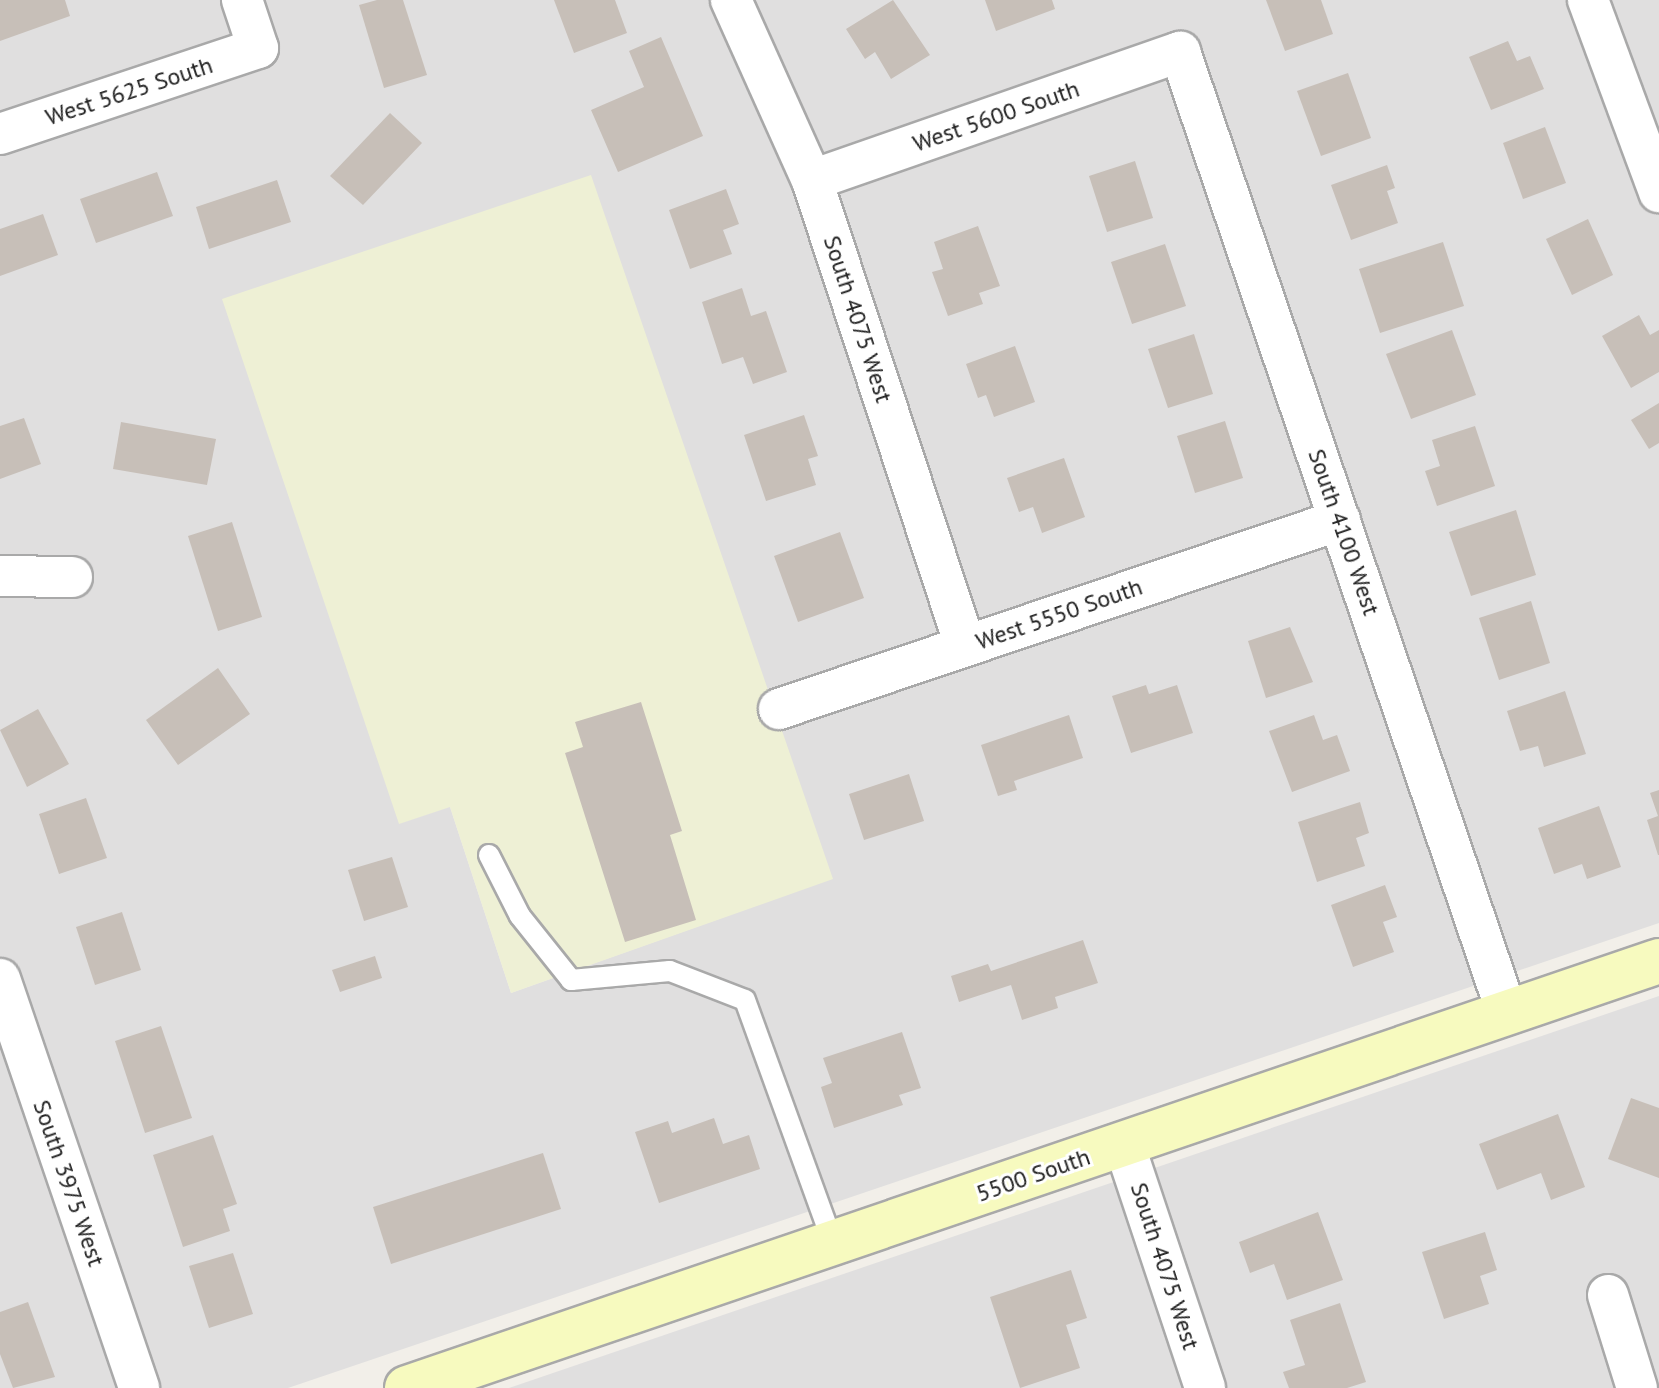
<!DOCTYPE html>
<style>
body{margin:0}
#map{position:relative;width:1659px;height:1388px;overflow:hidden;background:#f2efe9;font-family:"PT Sans",sans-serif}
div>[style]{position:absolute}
.residential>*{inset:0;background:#e0dfdf}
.farmland>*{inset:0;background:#eef0d5}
.building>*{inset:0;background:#c7bfb8}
.roads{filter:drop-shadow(2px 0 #a9a9a9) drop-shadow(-2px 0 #a9a9a9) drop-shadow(0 2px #a9a9a9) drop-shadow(0 -2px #a9a9a9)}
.service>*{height:20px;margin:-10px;padding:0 10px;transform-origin:10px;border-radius:10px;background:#fff}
.minor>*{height:40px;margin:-20px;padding:0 20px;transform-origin:20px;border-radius:20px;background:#fff}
.secondary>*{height:44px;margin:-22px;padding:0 22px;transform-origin:22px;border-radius:22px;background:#f7fabf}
span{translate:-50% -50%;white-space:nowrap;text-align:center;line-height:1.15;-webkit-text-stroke:6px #fff;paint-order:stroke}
.street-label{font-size:24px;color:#222}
</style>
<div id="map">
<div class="residential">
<div style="clip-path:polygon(evenodd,0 0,1659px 0,1659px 923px,288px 1388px,0 1388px,0 0,450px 807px,833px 878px,511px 993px,450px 807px)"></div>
<div style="clip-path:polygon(1659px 996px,1659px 1388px,509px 1388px)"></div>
</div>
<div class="farmland">
<div style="clip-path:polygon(591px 175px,833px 879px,511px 993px,450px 807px,399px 824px,222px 299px)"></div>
</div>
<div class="building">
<div style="clip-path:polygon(0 0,65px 0,70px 16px,0 41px)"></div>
<div style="clip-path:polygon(377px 0,403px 0,427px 75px,384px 88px,359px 5px)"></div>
<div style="clip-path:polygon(554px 0,615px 0,627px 33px,574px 53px)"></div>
<div style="clip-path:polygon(893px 0,930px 55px,891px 79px,875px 52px,865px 59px,846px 29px)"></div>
<div style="clip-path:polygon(985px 0,1052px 0,1055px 9px,996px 31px)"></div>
<div style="clip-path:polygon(1266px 0,1321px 0,1333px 34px,1285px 51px)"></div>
<div style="clip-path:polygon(661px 37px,703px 136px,618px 172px,591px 110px,644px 87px,629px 51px)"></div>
<div style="clip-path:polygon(1508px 41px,1517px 61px,1530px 56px,1544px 89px,1491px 110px,1469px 57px)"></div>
<div style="clip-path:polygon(1348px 73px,1371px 138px,1321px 156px,1297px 91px)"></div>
<div style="clip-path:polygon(390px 113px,422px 143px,363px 205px,330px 176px)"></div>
<div style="clip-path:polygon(1545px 127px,1566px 183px,1523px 199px,1503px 143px)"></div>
<div style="clip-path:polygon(1135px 161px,1153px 218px,1107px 232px,1089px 176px)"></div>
<div style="clip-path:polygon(1387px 165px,1395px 188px,1387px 191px,1398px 223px,1351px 240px,1331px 185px)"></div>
<div style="clip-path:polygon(157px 172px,173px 216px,96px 243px,80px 199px)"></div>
<div style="clip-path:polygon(277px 180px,291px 222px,209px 249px,196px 207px)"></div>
<div style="clip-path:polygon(726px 189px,739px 224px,723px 230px,732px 254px,690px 269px,669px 210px)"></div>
<div style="clip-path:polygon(43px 214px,58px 255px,0 276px,0 229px)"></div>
<div style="clip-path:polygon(1588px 219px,1613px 275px,1572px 295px,1546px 239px)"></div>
<div style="clip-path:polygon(978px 226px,1000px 286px,979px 293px,983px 304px,948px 316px,932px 272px,943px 269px,934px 242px)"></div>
<div style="clip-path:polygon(1443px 242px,1464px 306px,1380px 333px,1359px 269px)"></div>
<div style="clip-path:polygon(1165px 244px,1186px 306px,1132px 324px,1111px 262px)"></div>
<div style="clip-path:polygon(742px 288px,751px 316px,766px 311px,787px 372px,753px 384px,743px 357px,722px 364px,702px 302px)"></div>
<div style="clip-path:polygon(1639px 315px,1650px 335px,1659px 330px,1659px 372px,1631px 388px,1602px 336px)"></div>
<div style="clip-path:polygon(1452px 330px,1476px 395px,1411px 419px,1386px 354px)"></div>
<div style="clip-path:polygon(1194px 334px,1213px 394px,1168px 408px,1148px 349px)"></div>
<div style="clip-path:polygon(1015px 346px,1035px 402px,994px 417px,986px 395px,978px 398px,966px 364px)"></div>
<div style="clip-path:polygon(1659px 403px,1659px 443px,1649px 449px,1631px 420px)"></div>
<div style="clip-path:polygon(804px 415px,818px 456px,808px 459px,816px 485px,766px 501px,744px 435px)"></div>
<div style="clip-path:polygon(24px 418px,41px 464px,0 479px,0 426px)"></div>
<div style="clip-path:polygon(1225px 421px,1243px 478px,1195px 493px,1177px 436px)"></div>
<div style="clip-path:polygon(121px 422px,216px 439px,207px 485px,113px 469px)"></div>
<div style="clip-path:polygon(1475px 426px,1495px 486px,1437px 506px,1425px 471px,1440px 466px,1432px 440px)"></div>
<div style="clip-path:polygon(1064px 458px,1085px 517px,1042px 533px,1033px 507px,1019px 512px,1007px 478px)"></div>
<div style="clip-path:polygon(1516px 510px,1536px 575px,1471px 596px,1449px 532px)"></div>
<div style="clip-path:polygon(232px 522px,262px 617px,218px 631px,188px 536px)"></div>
<div style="clip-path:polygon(840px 532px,864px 598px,798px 622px,774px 556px)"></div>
<div style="clip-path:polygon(1531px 601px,1550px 663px,1499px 680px,1479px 618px)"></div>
<div style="clip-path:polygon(1290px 627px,1313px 682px,1266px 698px,1248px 641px)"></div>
<div style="clip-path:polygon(218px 668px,250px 714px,178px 765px,146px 720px)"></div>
<div style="clip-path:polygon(1146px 685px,1149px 694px,1177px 685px,1193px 733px,1131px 753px,1112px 696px)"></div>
<div style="clip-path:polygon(1565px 691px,1586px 754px,1544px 767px,1538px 746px,1520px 751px,1507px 711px)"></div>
<div style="clip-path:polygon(641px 702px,682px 831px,670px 835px,696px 920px,625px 942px,565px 753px,583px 747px,575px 722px)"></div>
<div style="clip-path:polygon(38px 709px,69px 764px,27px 787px,0 730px)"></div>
<div style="clip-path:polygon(1069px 715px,1083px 758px,1014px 781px,1017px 790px,998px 796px,981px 745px)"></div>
<div style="clip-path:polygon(1314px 715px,1323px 740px,1337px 735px,1350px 771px,1292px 792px,1269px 731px)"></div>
<div style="clip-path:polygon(909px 774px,924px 821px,864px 840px,849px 794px)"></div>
<div style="clip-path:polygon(1659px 790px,1659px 855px,1658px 855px,1647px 820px,1658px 816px,1650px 793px)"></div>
<div style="clip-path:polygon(86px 798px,107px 858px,59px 874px,39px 814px)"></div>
<div style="clip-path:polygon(1360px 802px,1369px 833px,1356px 838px,1365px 866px,1317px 882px,1298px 822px)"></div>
<div style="clip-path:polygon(1599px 806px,1621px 867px,1587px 879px,1582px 864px,1554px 874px,1538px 828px)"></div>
<div style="clip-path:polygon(392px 857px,408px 907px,364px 921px,348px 870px)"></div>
<div style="clip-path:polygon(1385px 885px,1397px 917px,1383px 922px,1394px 952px,1353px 967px,1331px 905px)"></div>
<div style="clip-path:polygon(122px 912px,141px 970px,95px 985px,76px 927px)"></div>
<div style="clip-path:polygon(1083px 940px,1098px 983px,1055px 997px,1058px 1008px,1022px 1020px,1011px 985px,959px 1002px,951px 976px,988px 964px,991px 971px)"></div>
<div style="clip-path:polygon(375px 956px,382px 978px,340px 992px,332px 970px)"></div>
<div style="clip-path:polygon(161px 1026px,192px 1118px,145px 1133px,115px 1041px)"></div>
<div style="clip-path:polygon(902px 1032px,921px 1088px,899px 1095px,903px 1105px,834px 1128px,821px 1087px,832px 1083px,823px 1058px)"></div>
<div style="clip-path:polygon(1631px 1098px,1659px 1108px,1659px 1178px,1608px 1159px)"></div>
<div style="clip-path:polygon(1558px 1114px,1585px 1187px,1551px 1200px,1541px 1173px,1497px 1190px,1479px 1144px)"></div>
<div style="clip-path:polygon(714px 1118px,723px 1144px,749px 1135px,760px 1169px,659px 1203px,635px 1132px,668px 1121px,672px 1133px)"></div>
<div style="clip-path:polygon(213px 1135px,237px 1204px,223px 1209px,230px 1231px,183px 1247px,153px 1155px)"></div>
<div style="clip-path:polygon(543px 1153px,561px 1209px,391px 1264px,373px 1207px)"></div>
<div style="clip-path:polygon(1318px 1212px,1343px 1280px,1287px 1300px,1274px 1264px,1250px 1273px,1239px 1242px)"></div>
<div style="clip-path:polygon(1485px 1232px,1497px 1270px,1480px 1276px,1489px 1304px,1444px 1319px,1422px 1252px)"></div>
<div style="clip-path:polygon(233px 1253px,253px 1314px,209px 1328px,189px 1266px)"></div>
<div style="clip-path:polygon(1071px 1270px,1087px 1318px,1066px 1325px,1080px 1368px,1020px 1388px,990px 1297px)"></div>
<div style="clip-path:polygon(28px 1302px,55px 1377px,13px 1388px,0 1354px,0 1312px)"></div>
<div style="clip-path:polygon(1340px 1303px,1366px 1382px,1347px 1388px,1289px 1388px,1283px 1372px,1305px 1365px,1290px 1320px)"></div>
</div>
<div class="roads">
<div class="service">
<div style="left:489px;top:855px;width:68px;rotate:63.1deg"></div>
<div style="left:520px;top:916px;width:82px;rotate:51.4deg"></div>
<div style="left:571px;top:980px;width:99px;rotate:-5.2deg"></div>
<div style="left:670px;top:971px;width:80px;rotate:21.1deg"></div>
<div style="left:745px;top:1000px;width:258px;rotate:70.1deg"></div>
</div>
<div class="minor">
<div style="left:731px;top:0;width:197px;rotate:65.8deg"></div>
<div style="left:812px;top:180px;width:490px;rotate:71.8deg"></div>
<div style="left:1588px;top:0;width:205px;rotate:69.7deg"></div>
<div style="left:0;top:134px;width:272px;rotate:-18.4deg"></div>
<div style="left:258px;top:48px;width:51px;rotate:-108.4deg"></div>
<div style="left:812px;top:180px;width:390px;rotate:-19.2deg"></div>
<div style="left:1180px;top:52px;width:1015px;rotate:71.21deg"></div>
<div style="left:0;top:576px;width:72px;rotate:0.8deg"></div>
<div style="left:779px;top:709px;width:592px;rotate:-18.62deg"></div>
<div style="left:0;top:979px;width:432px;rotate:71.2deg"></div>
<div style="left:1124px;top:1144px;width:257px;rotate:71.6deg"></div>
<div style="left:1608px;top:1295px;width:97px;rotate:72.7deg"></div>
</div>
<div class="secondary">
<div style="left:407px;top:1388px;width:1323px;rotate:-18.83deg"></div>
</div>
</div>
<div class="street-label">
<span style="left:129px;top:91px;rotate:-18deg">West 5625 South</span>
<span style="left:996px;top:116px;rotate:-19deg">West 5600 South</span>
<span style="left:858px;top:319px;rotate:72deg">South 4075 West</span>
<span style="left:1344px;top:532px;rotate:71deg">South 4100 West</span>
<span style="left:1059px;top:614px;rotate:-19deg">West 5550 South</span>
<span style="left:1033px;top:1175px;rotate:-19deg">5500 South</span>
<span style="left:69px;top:1183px;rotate:71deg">South 3975 West</span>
<span style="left:1165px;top:1266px;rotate:72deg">South 4075 West</span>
</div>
</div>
